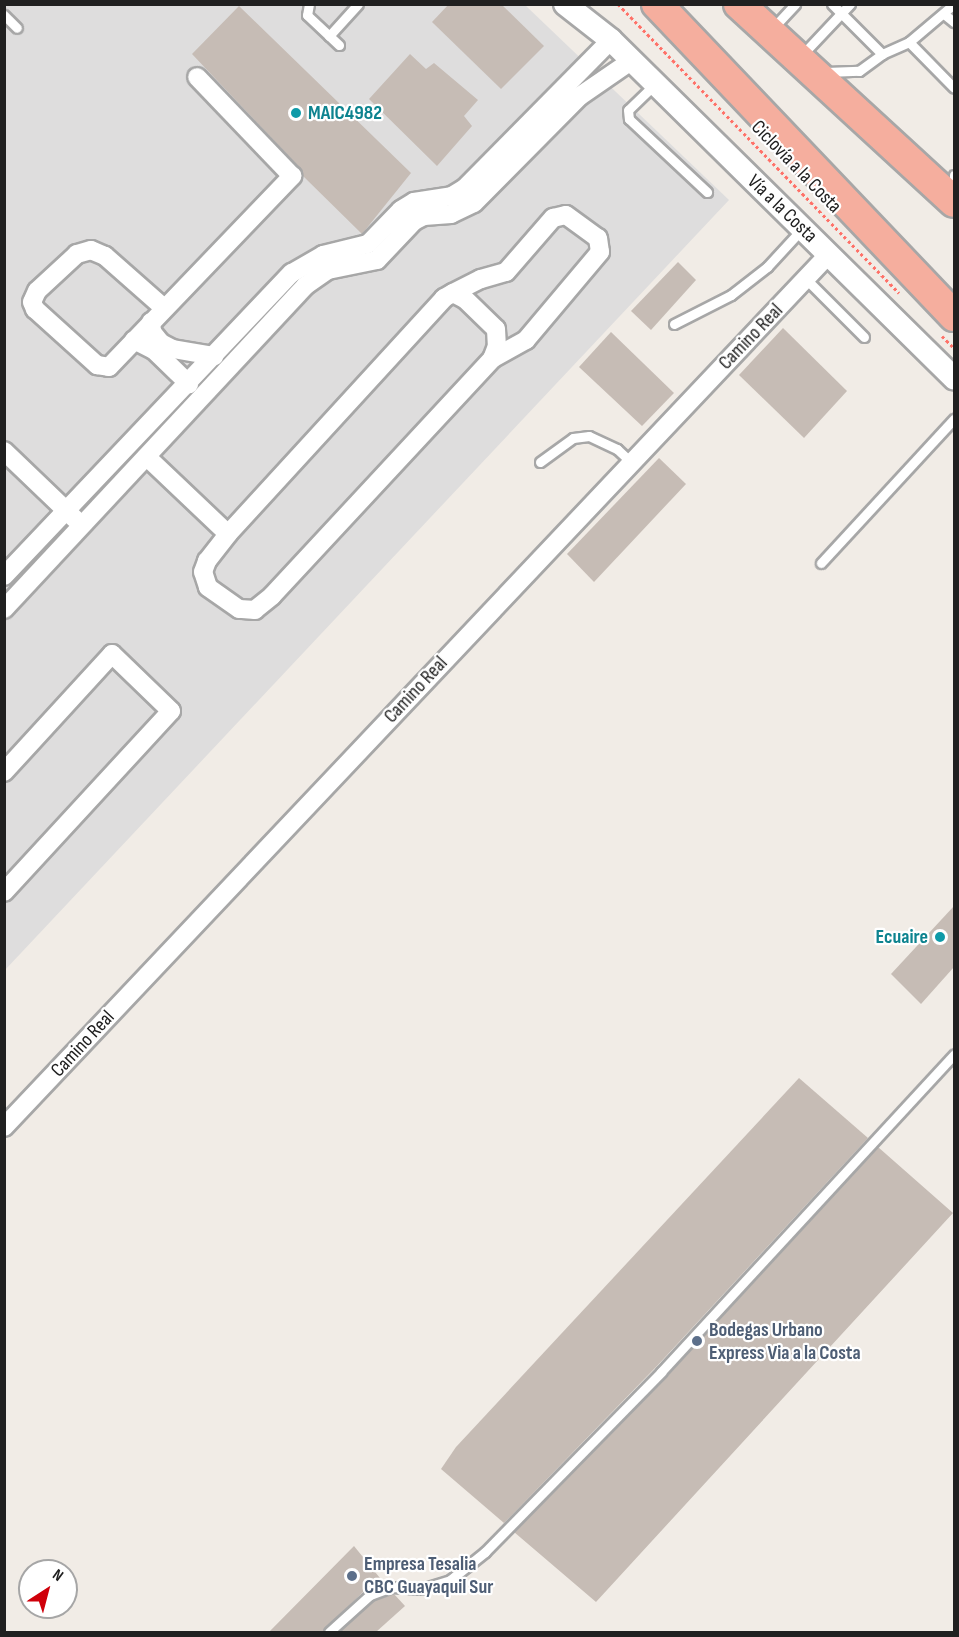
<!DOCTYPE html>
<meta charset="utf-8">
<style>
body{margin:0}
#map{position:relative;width:959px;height:1637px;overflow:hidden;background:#f1ece6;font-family:"Sofia Sans Condensed",sans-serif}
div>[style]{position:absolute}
.residential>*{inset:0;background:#dedddd}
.building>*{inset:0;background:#c6bcb5}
.path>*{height:3px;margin-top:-1.5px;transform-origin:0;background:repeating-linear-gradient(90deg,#ff7168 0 3px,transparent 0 6px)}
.roads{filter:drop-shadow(2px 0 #a7a7a7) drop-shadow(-2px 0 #a7a7a7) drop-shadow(0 2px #a7a7a7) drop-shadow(0 -2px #a7a7a7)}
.service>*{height:9px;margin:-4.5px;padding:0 4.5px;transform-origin:4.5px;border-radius:4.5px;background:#fff}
.minor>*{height:18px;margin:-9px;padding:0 9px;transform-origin:9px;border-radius:9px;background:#fff}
.tertiary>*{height:22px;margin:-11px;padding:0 11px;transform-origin:11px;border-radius:11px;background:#fff}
.trunk>*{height:30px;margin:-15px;padding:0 15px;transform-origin:15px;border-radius:15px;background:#f5ae9e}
.dots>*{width:16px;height:16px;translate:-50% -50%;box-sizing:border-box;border:3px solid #fff;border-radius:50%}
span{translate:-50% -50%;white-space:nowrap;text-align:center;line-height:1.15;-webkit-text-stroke:4.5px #fff;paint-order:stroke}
.culture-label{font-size:20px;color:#0d838f;font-weight:700}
.left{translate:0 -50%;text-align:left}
.right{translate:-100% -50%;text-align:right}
.street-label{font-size:20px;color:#202020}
.service-label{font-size:20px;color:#4e5e75;font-weight:700}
.frame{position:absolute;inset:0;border:6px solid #202020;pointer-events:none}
.north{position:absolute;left:18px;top:1559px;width:60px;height:60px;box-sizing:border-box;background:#fff;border:2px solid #a6a6a6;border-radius:50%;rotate:36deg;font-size:16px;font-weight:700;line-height:24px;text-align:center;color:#202020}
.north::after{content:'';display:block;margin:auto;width:21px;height:27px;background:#cf000a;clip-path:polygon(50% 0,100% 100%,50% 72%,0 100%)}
</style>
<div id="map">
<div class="residential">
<div style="clip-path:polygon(5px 5px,525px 5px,729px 200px,5px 970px)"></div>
</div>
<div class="building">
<div style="clip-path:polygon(449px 4px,501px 4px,544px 46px,501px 89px,432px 22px)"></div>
<div style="clip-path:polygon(239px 6px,411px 173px,362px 234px,303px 176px,300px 168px,192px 54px)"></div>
<div style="clip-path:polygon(410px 54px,426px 69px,434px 63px,478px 100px,464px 116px,472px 126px,437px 166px,369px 99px)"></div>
<div style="clip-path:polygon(678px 262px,696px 280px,651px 330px,631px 311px)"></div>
<div style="clip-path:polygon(783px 328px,847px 391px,804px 438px,739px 375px)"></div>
<div style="clip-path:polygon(611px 332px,674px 393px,642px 426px,579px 367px)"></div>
<div style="clip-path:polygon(659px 458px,686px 484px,594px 582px,567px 554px)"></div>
<div style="clip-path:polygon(954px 906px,954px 967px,921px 1004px,891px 974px)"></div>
<div style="clip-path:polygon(799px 1078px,868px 1138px,656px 1367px,504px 1523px,441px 1469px,456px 1447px)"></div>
<div style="clip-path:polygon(878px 1147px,953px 1213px,596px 1602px,514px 1532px,666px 1377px)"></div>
<div style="clip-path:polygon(354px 1546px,384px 1583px,365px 1590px,322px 1632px,269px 1632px)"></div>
<div style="clip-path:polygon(394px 1594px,405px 1606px,376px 1632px,339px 1632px,374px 1601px)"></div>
</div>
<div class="path">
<div style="left:618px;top:4px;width:403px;rotate:45.8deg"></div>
<div style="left:942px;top:336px;width:17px;rotate:45deg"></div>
</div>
<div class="roads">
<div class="service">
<div style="left:309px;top:4px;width:11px;rotate:100deg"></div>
<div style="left:307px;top:15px;width:44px;rotate:43.2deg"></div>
<div style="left:832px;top:4px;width:71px;rotate:45deg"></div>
<div style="left:944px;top:14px;width:13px;rotate:39deg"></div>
<div style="left:4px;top:15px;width:18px;rotate:45deg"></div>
<div style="left:772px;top:29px;width:34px;rotate:-47deg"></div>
<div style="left:329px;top:36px;width:43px;rotate:-47.8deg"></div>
<div style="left:909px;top:42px;width:64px;rotate:45.6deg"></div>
<div style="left:800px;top:57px;width:73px;rotate:-46.7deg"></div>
<div style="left:826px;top:72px;width:33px;rotate:-2deg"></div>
<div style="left:859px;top:71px;width:29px;rotate:-36deg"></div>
<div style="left:882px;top:54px;width:30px;rotate:-24deg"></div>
<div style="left:909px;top:42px;width:59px;rotate:-40.2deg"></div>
<div style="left:655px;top:84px;width:37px;rotate:136deg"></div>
<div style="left:628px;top:110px;width:9px;rotate:84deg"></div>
<div style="left:629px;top:119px;width:107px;rotate:43.1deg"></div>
<div style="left:954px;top:192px;width:17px;rotate:-90deg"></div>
<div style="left:806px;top:279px;width:82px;rotate:45deg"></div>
<div style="left:674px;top:324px;width:64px;rotate:-27deg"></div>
<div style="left:731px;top:295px;width:46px;rotate:-37.9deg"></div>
<div style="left:767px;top:267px;width:52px;rotate:-47.4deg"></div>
<div style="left:540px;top:462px;width:41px;rotate:-36deg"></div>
<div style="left:573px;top:438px;width:16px;rotate:-7deg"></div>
<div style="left:589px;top:436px;width:31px;rotate:25deg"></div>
<div style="left:617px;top:449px;width:19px;rotate:43deg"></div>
<div style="left:821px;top:563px;width:196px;rotate:-47.3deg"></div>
<div style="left:329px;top:1632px;width:55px;rotate:-42.1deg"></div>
<div style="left:370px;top:1595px;width:23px;rotate:-20deg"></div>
<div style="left:392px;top:1587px;width:29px;rotate:4deg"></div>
<div style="left:421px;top:1589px;width:30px;rotate:-17deg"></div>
<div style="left:450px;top:1580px;width:45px;rotate:-38.7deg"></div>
<div style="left:485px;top:1552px;width:252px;rotate:-45.6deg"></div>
<div style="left:661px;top:1372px;width:432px;rotate:-47.3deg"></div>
</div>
<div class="minor">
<div style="left:453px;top:293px;width:13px;rotate:27deg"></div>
<div style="left:465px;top:299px;width:43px;rotate:44.1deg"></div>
<div style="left:496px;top:329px;width:17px;rotate:87deg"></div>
<div style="left:497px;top:346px;width:14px;rotate:111deg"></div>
<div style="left:492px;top:359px;width:323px;rotate:132.9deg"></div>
<div style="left:272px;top:596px;width:22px;rotate:141deg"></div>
<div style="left:255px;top:610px;width:16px;rotate:-176deg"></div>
<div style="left:239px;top:609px;width:38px;rotate:-145deg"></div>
<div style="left:208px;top:587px;width:16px;rotate:-108deg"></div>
<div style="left:203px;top:572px;width:12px;rotate:-70deg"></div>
<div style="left:207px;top:561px;width:34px;rotate:-52deg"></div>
<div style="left:228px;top:534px;width:320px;rotate:-47.5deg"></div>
<div style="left:444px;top:298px;width:10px;rotate:-29deg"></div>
<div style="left:453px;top:293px;width:31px;rotate:-27deg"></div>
<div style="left:481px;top:279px;width:26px;rotate:-16deg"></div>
<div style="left:506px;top:272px;width:72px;rotate:-49deg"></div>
<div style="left:553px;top:218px;width:13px;rotate:-13deg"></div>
<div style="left:566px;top:215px;width:39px;rotate:36deg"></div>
<div style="left:598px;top:238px;width:14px;rotate:82deg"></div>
<div style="left:600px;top:252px;width:115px;rotate:130.1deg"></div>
<div style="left:526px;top:340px;width:39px;rotate:151deg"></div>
<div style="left:164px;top:308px;width:79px;rotate:-138.6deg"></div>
<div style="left:105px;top:256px;width:15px;rotate:-157deg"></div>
<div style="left:91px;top:250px;width:15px;rotate:164deg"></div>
<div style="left:77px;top:254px;width:54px;rotate:137.2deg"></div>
<div style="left:37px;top:291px;width:12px;rotate:114deg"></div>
<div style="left:32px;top:302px;width:8px;rotate:67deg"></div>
<div style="left:35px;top:309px;width:84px;rotate:42.1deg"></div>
<div style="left:97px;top:365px;width:12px;rotate:9deg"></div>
<div style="left:109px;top:367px;width:265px;rotate:-46.2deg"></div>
<div style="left:292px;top:176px;width:137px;rotate:-133.8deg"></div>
<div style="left:151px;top:322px;width:10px;rotate:84deg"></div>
<div style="left:152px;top:332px;width:14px;rotate:51deg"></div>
<div style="left:161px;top:343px;width:13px;rotate:27deg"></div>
<div style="left:173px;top:349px;width:42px;rotate:9.7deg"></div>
<div style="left:134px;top:340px;width:22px;rotate:27deg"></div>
<div style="left:154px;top:350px;width:49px;rotate:44.2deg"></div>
<div style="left:4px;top:451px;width:98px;rotate:43.8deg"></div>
<div style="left:148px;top:458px;width:110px;rotate:43.5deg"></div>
<div style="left:4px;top:576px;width:418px;rotate:-46.5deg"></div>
<div style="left:292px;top:273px;width:36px;rotate:-30deg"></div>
<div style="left:323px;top:255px;width:46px;rotate:-13.7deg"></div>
<div style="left:368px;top:244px;width:47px;rotate:-45.9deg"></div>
<div style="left:401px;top:210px;width:15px;rotate:-32deg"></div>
<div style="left:414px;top:202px;width:38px;rotate:-9deg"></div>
<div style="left:452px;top:196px;width:15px;rotate:-32deg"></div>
<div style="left:465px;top:188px;width:208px;rotate:-45.4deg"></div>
<div style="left:4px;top:609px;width:442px;rotate:-47deg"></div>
<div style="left:305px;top:286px;width:28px;rotate:-35deg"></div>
<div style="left:328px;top:270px;width:50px;rotate:-11.5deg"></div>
<div style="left:377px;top:260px;width:54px;rotate:-46.5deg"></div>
<div style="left:414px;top:221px;width:11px;rotate:-27deg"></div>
<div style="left:424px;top:216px;width:27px;rotate:-4deg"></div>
<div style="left:451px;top:214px;width:25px;rotate:-26deg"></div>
<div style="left:474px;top:203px;width:151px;rotate:-45.3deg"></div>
<div style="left:580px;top:96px;width:62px;rotate:-34.5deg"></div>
<div style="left:4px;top:772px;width:160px;rotate:-47.5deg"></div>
<div style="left:112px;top:654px;width:82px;rotate:44deg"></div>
<div style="left:171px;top:711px;width:246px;rotate:132.7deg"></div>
<div style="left:4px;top:1127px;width:1201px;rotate:-46.62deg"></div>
</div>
<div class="tertiary">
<div style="left:565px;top:4px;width:58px;rotate:38deg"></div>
<div style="left:611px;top:40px;width:482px;rotate:44.6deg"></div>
</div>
<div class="trunk">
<div style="left:657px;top:4px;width:431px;rotate:46.4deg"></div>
<div style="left:739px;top:4px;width:292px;rotate:42.6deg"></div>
</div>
</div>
<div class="dots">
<div style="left:296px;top:113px;background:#0f9aa8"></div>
<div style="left:940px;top:937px;background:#0f9aa8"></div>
<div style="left:697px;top:1341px;background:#5c6f8a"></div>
<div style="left:352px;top:1576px;background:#5c6f8a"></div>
</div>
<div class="culture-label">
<span class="left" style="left:308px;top:113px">MAIC4982</span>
<span class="right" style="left:928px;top:937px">Ecuaire</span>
</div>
<div class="street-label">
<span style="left:796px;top:167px;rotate:46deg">Ciclovía a la Costa</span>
<span style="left:782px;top:209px;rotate:44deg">Vía a la Costa</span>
<span style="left:751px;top:337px;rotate:-46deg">Camino Real</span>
<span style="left:416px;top:690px;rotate:-47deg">Camino Real</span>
<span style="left:83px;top:1044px;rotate:-47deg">Camino Real</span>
</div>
<div class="service-label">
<span class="left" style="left:709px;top:1342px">Bodegas Urbano<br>Express Via a la Costa</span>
<span class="left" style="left:364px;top:1576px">Empresa Tesalia<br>CBC Guayaquil Sur</span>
</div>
<div class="frame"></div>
<div class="north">N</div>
</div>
